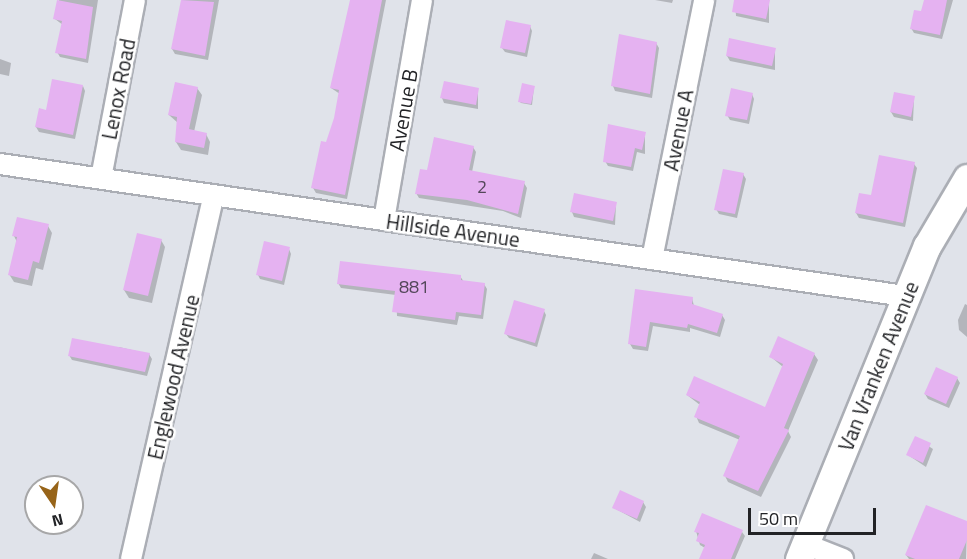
<!DOCTYPE html>
<style>
body{margin:0}
#map{position:relative;width:967px;height:559px;overflow:hidden;background:#e0e3ea;font-family:"Titillium Web",sans-serif}
div>[style]{position:absolute}
.shadow>*{inset:0;background:#0003}
.building>*{inset:0;background:#e5b2f1}
.roads{filter:drop-shadow(2px 0 #abaeb5) drop-shadow(-2px 0 #abaeb5) drop-shadow(0 2px #abaeb5) drop-shadow(0 -2px #abaeb5)}
.street>*{height:20px;margin:-10px;padding:0 10px;transform-origin:10px;border-radius:10px;background:#fff}
.secondary>*{height:27px;margin:-13.5px;padding:0 13.5px;transform-origin:13.5px;border-radius:13.5px;background:#fff}
span{translate:-50% -50%;white-space:nowrap;text-align:center;line-height:1.15;-webkit-text-stroke:5px #fff;paint-order:stroke}
.number-label{font-size:18px;color:#534759}
.number-label span{-webkit-text-stroke-width:0}
.street-label{font-size:21px;color:#222326}
.north{position:absolute;left:24px;top:475px;width:60px;height:60px;box-sizing:border-box;background:#fff;border:2px solid #a7a7a8;border-radius:50%;rotate:167deg;font-size:16px;font-weight:700;line-height:24px;text-align:center;color:#222326}
.north::after{content:'';display:block;margin:auto;width:21px;height:27px;background:#976419;clip-path:polygon(50% 0,100% 100%,50% 72%,0 100%)}
.scale{position:absolute;left:748px;top:508px;width:128px;height:27px;box-sizing:border-box;border:3px solid #222326;border-top:0;padding-left:8px;font-size:18px;line-height:21px;white-space:nowrap;color:#222326;-webkit-text-stroke:4px #fff;paint-order:stroke}
</style>
<div id="map">
<div class="shadow">
<div style="clip-path:polygon(59px 0,98px 0,88px 63px,60px 57px,57px 52px,63px 25px,55px 19px)"></div>
<div style="clip-path:polygon(182px 0,219px 0,208px 60px,175px 54px,172px 49px)"></div>
<div style="clip-path:polygon(351px 0,386px 0,347px 199px,316px 193px,313px 188px,336px 118px,340px 94px,331px 88px)"></div>
<div style="clip-path:polygon(655px 0,673px 0,672px 3px)"></div>
<div style="clip-path:polygon(735px 0,769px 2px,769px 23px,736px 16px)"></div>
<div style="clip-path:polygon(925px 0,953px 0,942px 39px,914px 33px,911px 28px,923px 13px)"></div>
<div style="clip-path:polygon(530px 26px,532px 31px,527px 57px,505px 52px,502px 48px)"></div>
<div style="clip-path:polygon(656px 43px,659px 48px,652px 98px,615px 91px,613px 86px)"></div>
<div style="clip-path:polygon(775px 49px,775px 70px,730px 61px,727px 56px)"></div>
<div style="clip-path:polygon(0 59px,11px 63px,9px 76px,0 74px)"></div>
<div style="clip-path:polygon(83px 86px,85px 91px,75px 139px,39px 132px,36px 127px,47px 112px)"></div>
<div style="clip-path:polygon(534px 87px,532px 105px,521px 103px,519px 101px)"></div>
<div style="clip-path:polygon(197px 88px,202px 95px,194px 132px,206px 134px,210px 142px,208px 155px,181px 150px,176px 142px,178px 123px,169px 115px)"></div>
<div style="clip-path:polygon(478px 89px,478px 109px,444px 103px,442px 98px)"></div>
<div style="clip-path:polygon(752px 94px,754px 99px,749px 124px,730px 120px,727px 115px)"></div>
<div style="clip-path:polygon(914px 98px,913px 121px,894px 117px,891px 112px)"></div>
<div style="clip-path:polygon(645px 133px,645px 154px,637px 152px,633px 171px,608px 166px,605px 161px)"></div>
<div style="clip-path:polygon(473px 147px,476px 152px,472px 172px,524px 183px,527px 188px,521px 218px,503px 211px,419px 198px,416px 193px)"></div>
<div style="clip-path:polygon(914px 164px,917px 168px,905px 227px,859px 218px,856px 213px,872px 197px)"></div>
<div style="clip-path:polygon(743px 174px,746px 179px,737px 218px,719px 214px,716px 209px)"></div>
<div style="clip-path:polygon(616px 204px,615px 225px,574px 217px,572px 212px)"></div>
<div style="clip-path:polygon(48px 226px,52px 233px,43px 270px,36px 268px,32px 286px,14px 282px,9px 274px,17px 242px,14px 236px)"></div>
<div style="clip-path:polygon(161px 240px,165px 247px,152px 303px,129px 298px,124px 290px)"></div>
<div style="clip-path:polygon(289px 249px,291px 254px,284px 285px,260px 279px,258px 275px)"></div>
<div style="clip-path:polygon(460px 276px,464px 282px,484px 284px,487px 289px,483px 319px,459px 316px,457px 325px,397px 316px,396px 295px,341px 288px,338px 283px)"></div>
<div style="clip-path:polygon(636px 291px,692px 298px,694px 306px,722px 315px,725px 320px,720px 337px,690px 328px,690px 332px,653px 326px,648px 351px,633px 349px,630px 344px)"></div>
<div style="clip-path:polygon(965px 304px,967px 305px,967px 337px,959px 330px,958px 320px)"></div>
<div style="clip-path:polygon(544px 311px,546px 315px,537px 347px,509px 338px,506px 334px)"></div>
<div style="clip-path:polygon(119px 347px,149px 354px,152px 359px,147px 376px,72px 360px,69px 355px,118px 350px)"></div>
<div style="clip-path:polygon(814px 354px,818px 360px,788px 431px,791px 437px,761px 497px,728px 482px,725px 476px,740px 440px,699px 423px,696px 416px,700px 405px,687px 395px,766px 409px,783px 367px,771px 357px)"></div>
<div style="clip-path:polygon(957px 378px,960px 383px,949px 408px,928px 399px,925px 394px)"></div>
<div style="clip-path:polygon(916px 438px,933px 449px,926px 467px,908px 455px)"></div>
<div style="clip-path:polygon(643px 502px,646px 507px,640px 522px,614px 508px)"></div>
<div style="clip-path:polygon(967px 523px,966px 559px,909px 559px,906px 555px)"></div>
<div style="clip-path:polygon(696px 531px,742px 532px,745px 536px,735px 559px,700px 559px,705px 548px,700px 545px)"></div>
<div style="clip-path:polygon(594px 553px,608px 559px,591px 559px)"></div>
</div>
<div class="building">
<div style="clip-path:polygon(57px 0,93px 7px,86px 59px,55px 53px,62px 21px,53px 19px)"></div>
<div style="clip-path:polygon(181px 0,214px 2px,205px 56px,171px 49px)"></div>
<div style="clip-path:polygon(350px 0,382px 0,345px 195px,311px 188px,321px 141px,326px 142px,334px 118px,339px 90px,330px 88px)"></div>
<div style="clip-path:polygon(734px 0,770px 0,766px 19px,732px 12px)"></div>
<div style="clip-path:polygon(924px 0,947px 0,940px 35px,910px 29px,914px 10px,921px 11px)"></div>
<div style="clip-path:polygon(506px 20px,531px 25px,525px 53px,500px 48px)"></div>
<div style="clip-path:polygon(619px 34px,657px 42px,650px 94px,611px 86px)"></div>
<div style="clip-path:polygon(729px 38px,776px 48px,772px 66px,726px 56px)"></div>
<div style="clip-path:polygon(52px 79px,83px 85px,73px 135px,35px 127px,39px 108px,46px 110px)"></div>
<div style="clip-path:polygon(444px 81px,479px 88px,476px 105px,440px 98px)"></div>
<div style="clip-path:polygon(175px 82px,198px 87px,189px 129px,207px 133px,204px 148px,175px 142px,177px 117px,168px 115px)"></div>
<div style="clip-path:polygon(522px 83px,535px 86px,531px 104px,518px 102px)"></div>
<div style="clip-path:polygon(731px 88px,753px 93px,747px 120px,725px 116px)"></div>
<div style="clip-path:polygon(894px 92px,915px 96px,911px 117px,890px 112px)"></div>
<div style="clip-path:polygon(608px 124px,646px 132px,642px 150px,635px 148px,631px 167px,603px 162px)"></div>
<div style="clip-path:polygon(434px 137px,474px 146px,469px 170px,525px 181px,518px 214px,467px 200px,415px 194px,420px 169px,427px 170px)"></div>
<div style="clip-path:polygon(879px 155px,915px 162px,903px 223px,855px 213px,859px 193px,871px 195px)"></div>
<div style="clip-path:polygon(723px 169px,744px 173px,735px 214px,714px 210px)"></div>
<div style="clip-path:polygon(574px 193px,617px 202px,613px 221px,570px 212px)"></div>
<div style="clip-path:polygon(17px 217px,49px 224px,39px 263px,33px 261px,28px 280px,8px 275px,17px 237px,12px 236px)"></div>
<div style="clip-path:polygon(137px 233px,162px 239px,148px 296px,123px 290px)"></div>
<div style="clip-path:polygon(264px 241px,290px 247px,282px 281px,256px 275px)"></div>
<div style="clip-path:polygon(340px 261px,461px 275px,461px 280px,485px 283px,481px 315px,456px 312px,455px 320px,392px 312px,395px 291px,337px 284px)"></div>
<div style="clip-path:polygon(635px 289px,693px 297px,692px 304px,723px 314px,717px 333px,688px 324px,687px 328px,650px 322px,646px 347px,628px 344px)"></div>
<div style="clip-path:polygon(514px 300px,545px 309px,535px 343px,504px 334px)"></div>
<div style="clip-path:polygon(778px 336px,815px 353px,784px 428px,789px 430px,758px 491px,723px 476px,740px 436px,694px 417px,700px 402px,686px 395px,694px 376px,765px 407px,783px 364px,769px 357px)"></div>
<div style="clip-path:polygon(72px 338px,150px 353px,145px 372px,68px 356px)"></div>
<div style="clip-path:polygon(936px 367px,958px 377px,946px 404px,924px 394px)"></div>
<div style="clip-path:polygon(915px 436px,931px 443px,923px 463px,906px 455px)"></div>
<div style="clip-path:polygon(620px 490px,644px 501px,637px 519px,612px 508px)"></div>
<div style="clip-path:polygon(926px 505px,967px 521px,967px 540px,959px 559px,915px 559px,905px 555px)"></div>
<div style="clip-path:polygon(702px 513px,743px 530px,731px 559px,699px 559px,705px 545px,696px 541px,699px 533px,694px 532px)"></div>
</div>
<div class="roads">
<div class="street">
<div style="left:0;top:164px;width:915px;rotate:8.3deg"></div>
<div style="left:101px;top:178px;width:181px;rotate:-79.2deg"></div>
<div style="left:384px;top:220px;width:223px;rotate:-80.2deg"></div>
<div style="left:652px;top:259px;width:264px;rotate:-78.6deg"></div>
<div style="left:805px;top:544px;width:41px;rotate:21.5deg"></div>
<div style="left:131px;top:559px;width:373px;rotate:-77.2deg"></div>
</div>
<div class="secondary">
<div style="left:799px;top:559px;width:338px;rotate:-67.8deg"></div>
<div style="left:927px;top:246px;width:79px;rotate:-59.5deg"></div>
</div>
</div>
<div class="number-label">
<span style="left:482px;top:187px">2</span>
<span style="left:414px;top:287px">881</span>
</div>
<div class="street-label">
<span style="left:118px;top:89px;rotate:-79deg">Lenox Road</span>
<span style="left:403px;top:110px;rotate:-80deg">Avenue B</span>
<span style="left:678px;top:130px;rotate:-79deg">Avenue A</span>
<span style="left:453px;top:230px;rotate:8deg">Hillside Avenue</span>
<span style="left:878px;top:366px;rotate:-68deg">Van Vranken Avenue</span>
<span style="left:173px;top:377px;rotate:-77deg">Englewood Avenue</span>
</div>
<div class="north">N</div>
<div class="scale">50 m</div>
</div>
